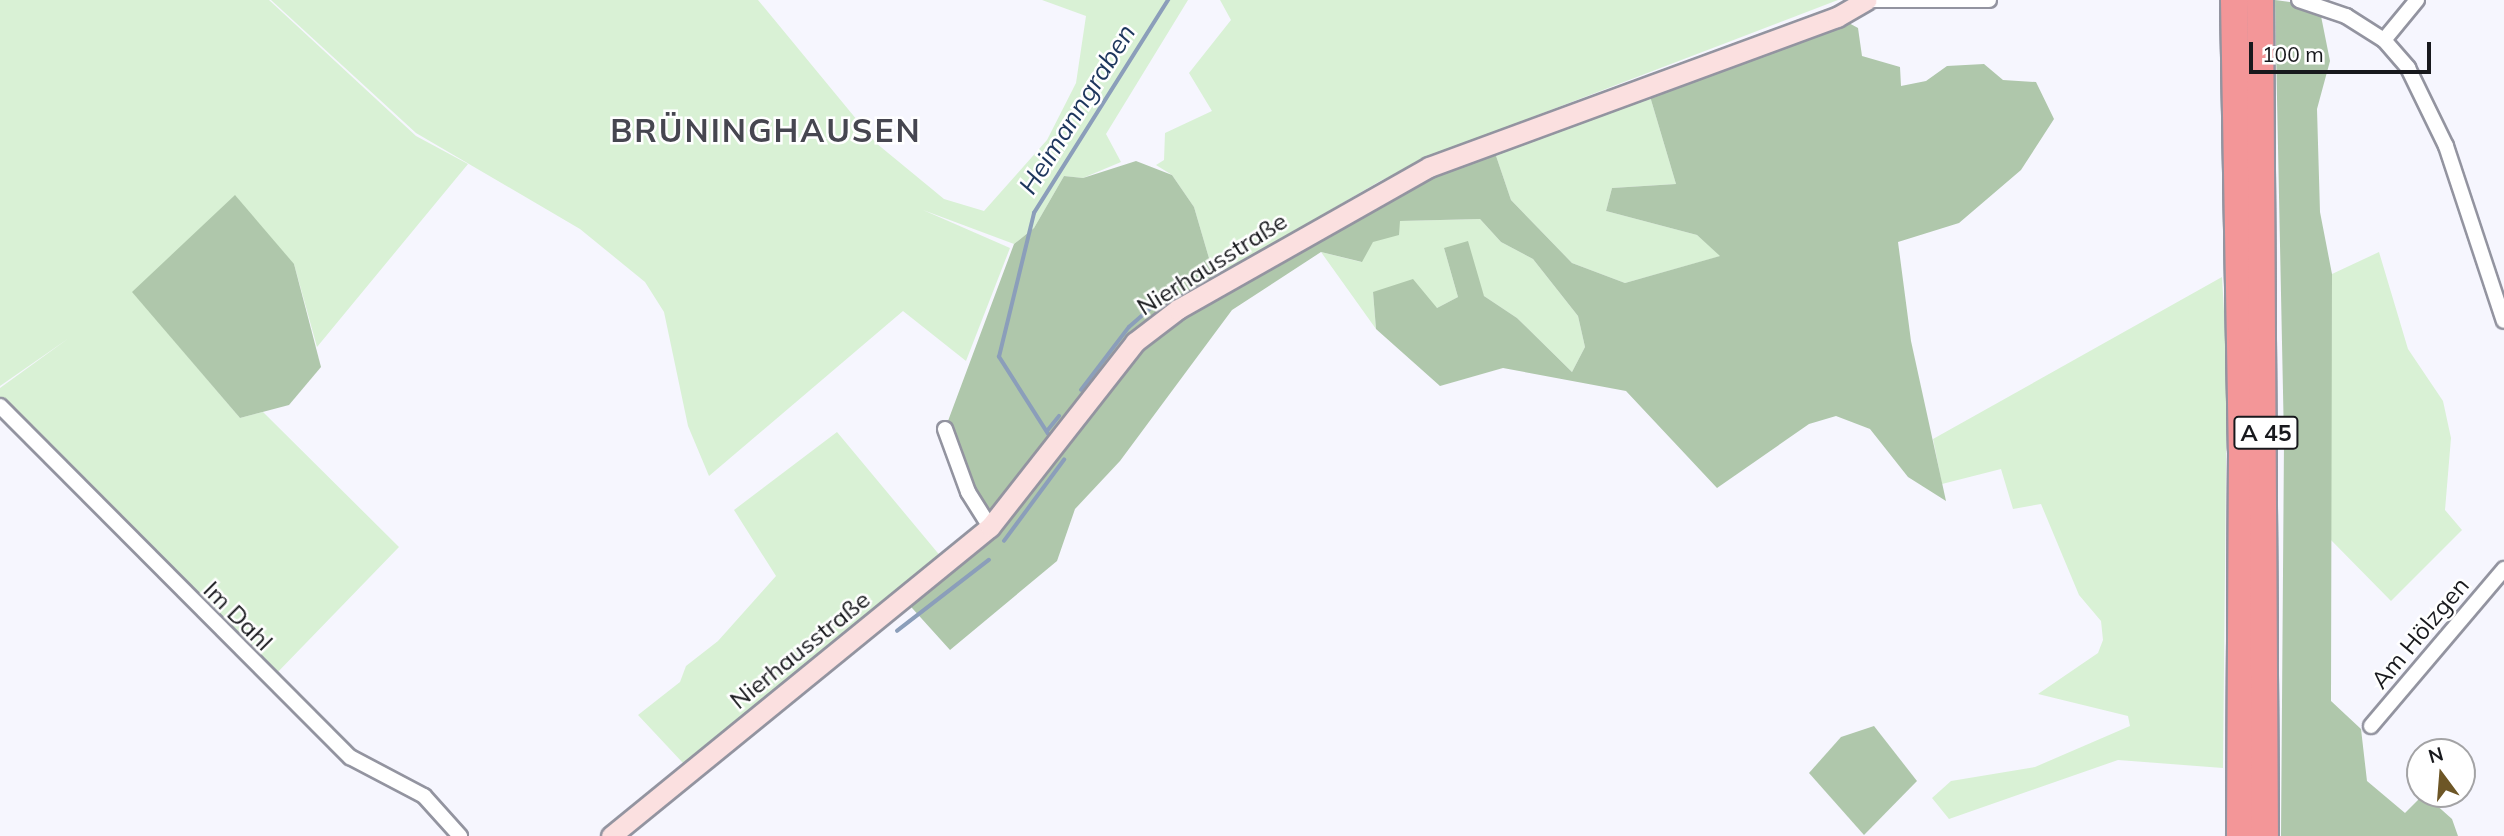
<!DOCTYPE html>
<meta charset="utf-8">
<style>
body{margin:0}
#map{position:relative;width:2504px;height:836px;overflow:hidden;background:#f6f6fe;font-family:Mulish,sans-serif}
div>[style]{position:absolute}
.green>*{inset:0;background:#d9f1d5}
.forest>*{inset:0;background:#afc7ab}
.stream>*{height:3.5px;margin:-1.75px;padding:0 1.75px;transform-origin:1.75px;border-radius:1.75px;background:#8b9eba}
.roads{filter:drop-shadow(2px 0 #9394a0) drop-shadow(-2px 0 #9394a0) drop-shadow(0 2px #9394a0) drop-shadow(0 -2px #9394a0)}
.street>*{height:14px;margin:-7px;padding:0 7px;transform-origin:7px;border-radius:7px;background:#fff}
.secondary>*{height:19px;margin:-9.5px;padding:0 9.5px;transform-origin:9.5px;border-radius:9.5px;background:#fbe0e0}
.highway>*{height:26px;margin:-13px;padding:0 13px;transform-origin:13px;border-radius:13px;background:#f39698}
span{translate:-50% -50%;white-space:nowrap;text-align:center;line-height:1.15;-webkit-text-stroke:5px #fff;paint-order:stroke}
.shield-label span{padding:2px 5px;background:#fff;border:2px solid;border-radius:5px;-webkit-text-stroke-width:0}
.shield-label{font-size:23px;color:#18191d;font-weight:700}
.street-label{font-size:24px;color:#18191d}
.water-label{font-size:26px;color:#1d365d;font-style:italic}
.district-label{font-size:32px;color:#464650;font-weight:700;letter-spacing:2px}
.north{position:absolute;left:2406px;top:738px;width:70px;height:70px;box-sizing:border-box;background:#fff;border:2px solid #a3a3a5;border-radius:50%;rotate:344deg;font-size:19px;font-weight:700;line-height:28px;text-align:center;color:#18191d}
.north::after{content:'';display:block;margin:auto;width:24px;height:32px;background:#6d5626;clip-path:polygon(50% 0,100% 100%,50% 72%,0 100%)}
.scale{position:absolute;left:2249px;top:42px;width:182px;height:32px;box-sizing:border-box;border:4px solid #18191d;border-top:0;padding-left:9px;font-size:21px;line-height:24px;white-space:nowrap;color:#18191d;-webkit-text-stroke:5px #fff;paint-order:stroke}
</style>
<div id="map">
<div class="green">
<div style="clip-path:polygon(0 0,269px 0,416px 136px,468px 164px,317px 347px,294px 264px,133px 292px,240px 418px,263px 412px,399px 547px,273px 677px,0 399px,0 388px,69px 338px,0 386px)"></div>
<div style="clip-path:polygon(271px 0,758px 0,876px 143px,944px 199px,984px 211px,1047px 140px,1076px 83px,1086px 16px,1042px 0,1188px 0,1106px 134px,1121px 162px,1083px 178px,1064px 176px,1034px 228px,1014px 244px,923px 210px,1010px 248px,966px 361px,903px 311px,709px 476px,688px 426px,664px 312px,645px 282px,580px 229px,416px 133px)"></div>
<div style="clip-path:polygon(1220px 0,1838px 0,1457px 146px,1380px 181px,1226px 271px,1211px 265px,1194px 207px,1172px 175px,1156px 165px,1164px 160px,1165px 133px,1212px 111px,1189px 73px,1231px 20px)"></div>
<div style="clip-path:polygon(1649px 93px,1676px 184px,1612px 188px,1606px 211px,1697px 235px,1721px 256px,1625px 283px,1572px 263px,1511px 200px,1493px 147px)"></div>
<div style="clip-path:polygon(1480px 219px,1501px 242px,1533px 259px,1578px 316px,1585px 347px,1572px 372px,1517px 318px,1484px 296px,1444px 248px,1458px 297px,1437px 308px,1373px 292px,1376px 329px,1321px 252px,1361px 262px,1373px 241px,1400px 221px)"></div>
<div style="clip-path:polygon(2379px 252px,2408px 349px,2443px 401px,2451px 438px,2445px 510px,2462px 530px,2391px 601px,2329px 538px,2332px 274px)"></div>
<div style="clip-path:polygon(2222px 277px,2227px 363px,2223px 768px,2118px 760px,1949px 819px,1932px 798px,1951px 781px,2035px 767px,2130px 726px,2128px 716px,2038px 694px,2098px 653px,2103px 640px,2101px 621px,2079px 595px,2041px 504px,2013px 509px,2001px 469px,1942px 484px,1933px 439px)"></div>
<div style="clip-path:polygon(837px 432px,947px 564px,697px 778px,638px 715px,680px 682px,686px 666px,718px 641px,776px 576px,734px 510px)"></div>
</div>
<div class="forest">
<div style="clip-path:polygon(2275px 0,2319px 6px,2330px 61px,2317px 109px,2320px 212px,2332px 274px,2331px 701px,2361px 729px,2367px 781px,2405px 813px,2424px 794px,2452px 819px,2458px 836px,2281px 836px,2284px 441px)"></div>
<div style="clip-path:polygon(1847px 22px,1858px 28px,1862px 56px,1900px 67px,1901px 86px,1926px 81px,1947px 66px,1984px 64px,2003px 80px,2036px 82px,2054px 119px,2021px 170px,1959px 223px,1898px 242px,1911px 341px,1946px 501px,1908px 477px,1870px 429px,1836px 416px,1809px 424px,1717px 488px,1626px 391px,1503px 368px,1440px 386px,1376px 329px,1373px 292px,1413px 279px,1437px 308px,1458px 297px,1444px 248px,1468px 241px,1484px 296px,1517px 318px,1572px 372px,1585px 347px,1578px 316px,1533px 259px,1501px 242px,1480px 219px,1400px 221px,1399px 235px,1373px 242px,1362px 262px,1321px 252px,1232px 310px,1120px 461px,1075px 509px,1057px 561px,950px 650px,903px 598px,990px 527px,945px 429px,1014px 244px,1034px 228px,1064px 176px,1083px 178px,1136px 161px,1172px 175px,1194px 207px,1211px 265px,1224px 287px,1422px 176px,1493px 147px,1511px 200px,1572px 263px,1625px 283px,1720px 256px,1697px 235px,1606px 211px,1612px 188px,1676px 184px,1649px 93px)"></div>
<div style="clip-path:polygon(235px 195px,294px 264px,321px 367px,289px 405px,240px 418px,132px 292px)"></div>
<div style="clip-path:polygon(1874px 726px,1917px 781px,1864px 835px,1809px 773px,1841px 737px)"></div>
</div>
<div class="stream">
<div style="left:1081px;top:390px;width:79px;rotate:-52.7deg"></div>
<div style="left:1129px;top:327px;width:53px;rotate:-41.2deg"></div>
<div style="left:1047px;top:431px;width:19px;rotate:-51deg"></div>
<div style="left:1048px;top:434px;width:91px;rotate:-122.5deg"></div>
<div style="left:999px;top:357px;width:148px;rotate:-76.3deg"></div>
<div style="left:1034px;top:213px;width:252px;rotate:-57.8deg"></div>
<div style="left:1004px;top:541px;width:101px;rotate:-53.5deg"></div>
<div style="left:897px;top:631px;width:116px;rotate:-37.7deg"></div>
</div>
<div class="roads">
<div class="street">
<div style="left:1874px;top:0;width:115px"></div>
<div style="left:2299px;top:0;width:50px;rotate:18.8deg"></div>
<div style="left:2346px;top:16px;width:45px;rotate:32.3deg"></div>
<div style="left:2384px;top:40px;width:37px;rotate:49deg"></div>
<div style="left:2408px;top:68px;width:87px;rotate:64deg"></div>
<div style="left:2446px;top:146px;width:184px;rotate:71.7deg"></div>
<div style="left:2384px;top:40px;width:52px;rotate:-50.5deg"></div>
<div style="left:0;top:406px;width:496px;rotate:45.1deg"></div>
<div style="left:350px;top:757px;width:84px;rotate:27.8deg"></div>
<div style="left:424px;top:796px;width:54px;rotate:48deg"></div>
<div style="left:945px;top:429px;width:67px;rotate:69.9deg"></div>
<div style="left:968px;top:492px;width:41px;rotate:57.8deg"></div>
<div style="left:2371px;top:726px;width:206px;rotate:-49.7deg"></div>
</div>
<div class="secondary">
<div style="left:611px;top:836px;width:489px;rotate:-39.2deg"></div>
<div style="left:990px;top:527px;width:235px;rotate:-51.9deg"></div>
<div style="left:1135px;top:342px;width:54px;rotate:-37.5deg"></div>
<div style="left:1178px;top:309px;width:288px;rotate:-29.5deg"></div>
<div style="left:1429px;top:167px;width:435px;rotate:-20.2deg"></div>
<div style="left:1837px;top:17px;width:34px;rotate:-30deg"></div>
</div>
<div class="highway">
<div style="left:2234px;top:0;width:450px;rotate:89deg"></div>
<div style="left:2242px;top:450px;width:386px;rotate:90.3deg"></div>
<div style="left:2260px;top:0;width:836px;rotate:89.66deg"></div>
</div>
</div>
<div class="shield-label">
<span style="left:2266px;top:433px">A 45</span>
</div>
<div class="street-label">
<span style="left:1212px;top:264px;rotate:-32deg">Nierhausstraße</span>
<span style="left:238px;top:616px;rotate:45deg">Im Dahl</span>
<span style="left:2420px;top:633px;rotate:-50deg">Am Hölzgen</span>
<span style="left:800px;top:650px;rotate:-39deg">Nierhausstraße</span>
</div>
<div class="water-label">
<span style="left:1077px;top:109px;rotate:-58deg">Heimanngraben</span>
</div>
<div class="district-label">
<span style="left:766px;top:130px">BRÜNINGHAUSEN</span>
</div>
<div class="north">N</div>
<div class="scale">100 m</div>
</div>
